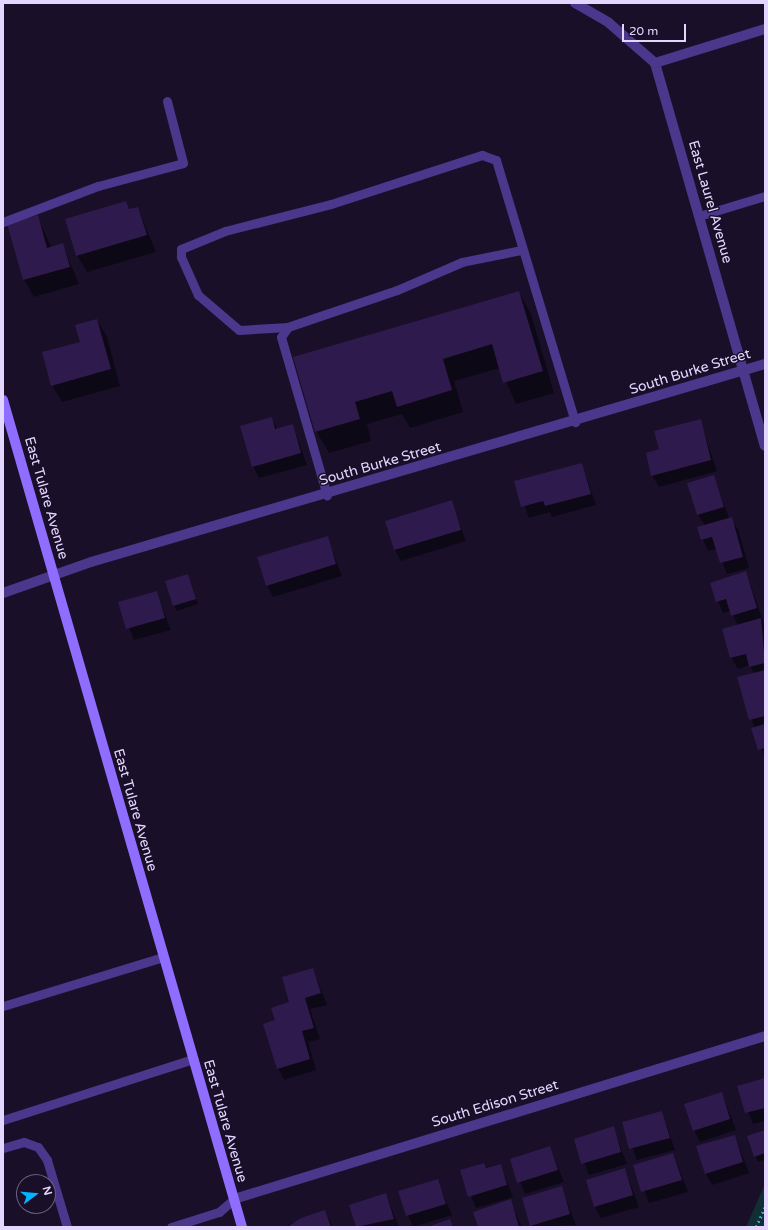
<!DOCTYPE html>
<style>
body{margin:0}
#map{position:relative;width:768px;height:1230px;overflow:hidden;background:#190f29;font-family:"Varela Round",sans-serif}
div>[style]{position:absolute}
.green>*{inset:0;background:#112e34}
.shadow>*{inset:0;background:#0007}
.building>*{inset:0;background:#2e1a4c}
.path>*{height:2.5px;margin-top:-1.25px;transform-origin:0;background:repeating-linear-gradient(90deg,#29acc1 0 2px,transparent 0 5px)}
.lane>*{height:9px;margin:-4.5px;padding:0 4.5px;transform-origin:4.5px;border-radius:4.5px;background:#4b378b}
.street>*{height:10px;margin:-5px;padding:0 5px;transform-origin:5px;border-radius:5px;background:#4b378b}
.secondary>*{height:10px;margin:-5px;padding:0 5px;transform-origin:5px;border-radius:5px;background:#8f6eff}
span{translate:-50% -50%;white-space:nowrap;text-align:center;line-height:1.15;-webkit-text-stroke:3px #190f29;paint-order:stroke}
.street-label{font-size:14px;color:#e4d7ff}
.frame{position:absolute;inset:0;border:4px solid #e4d7ff;pointer-events:none}
.north{position:absolute;left:16px;top:1174px;width:40px;height:40px;box-sizing:border-box;background:#190f29;border:1px solid #6a5f7f;border-radius:50%;rotate:74deg;font-size:11px;font-weight:700;line-height:16px;text-align:center;color:#e4d7ff}
.north::after{content:'';display:block;margin:auto;width:14px;height:18px;background:#03b3ff;clip-path:polygon(50% 0,100% 100%,50% 72%,0 100%)}
.scale{position:absolute;left:622px;top:24px;width:64px;height:18px;box-sizing:border-box;border:2px solid #e4d7ff;border-top:0;padding-left:5px;font-size:12px;line-height:14px;white-space:nowrap;color:#e4d7ff;-webkit-text-stroke:3px #190f29;paint-order:stroke}
</style>
<div id="map">
<div class="green">
<div style="clip-path:polygon(765px 1184px,765px 1227px,746px 1227px)"></div>
</div>
<div class="shadow">
<div style="clip-path:polygon(126px 202px,130px 210px,138px 208px,156px 252px,87px 272px,77px 255px)"></div>
<div style="clip-path:polygon(37px 216px,51px 247px,62px 244px,79px 284px,34px 297px,24px 280px,8px 225px)"></div>
<div style="clip-path:polygon(519px 292px,531px 314px,554px 393px,516px 404px,500px 368px,454px 381px,463px 412px,410px 428px,402px 414px,367px 424px,371px 441px,329px 453px,316px 431px,295px 357px)"></div>
<div style="clip-path:polygon(97px 320px,107px 337px,120px 386px,62px 402px,52px 385px)"></div>
<div style="clip-path:polygon(271px 418px,278px 430px,293px 425px,307px 465px,259px 478px,253px 466px)"></div>
<div style="clip-path:polygon(700px 420px,717px 471px,659px 487px,652px 475px)"></div>
<div style="clip-path:polygon(582px 464px,596px 505px,552px 517px,550px 512px,529px 518px,516px 482px)"></div>
<div style="clip-path:polygon(713px 476px,729px 518px,738px 529px,749px 568px,727px 574px,717px 549px,708px 551px,698px 528px,705px 526px,698px 515px)"></div>
<div style="clip-path:polygon(451px 502px,466px 541px,401px 561px,395px 550px)"></div>
<div style="clip-path:polygon(327px 537px,342px 576px,273px 597px,267px 585px)"></div>
<div style="clip-path:polygon(746px 572px,765px 627px,765px 759px,738px 678px,754px 674px,750px 665px,738px 669px,731px 657px,738px 626px,731px 611px,723px 613px,711px 583px)"></div>
<div style="clip-path:polygon(188px 575px,198px 604px,177px 611px,174px 606px)"></div>
<div style="clip-path:polygon(156px 592px,171px 630px,134px 640px,120px 602px)"></div>
<div style="clip-path:polygon(313px 969px,327px 1005px,310px 1009px,320px 1039px,308px 1042px,316px 1070px,284px 1080px,278px 1068px,290px 1003px)"></div>
<div style="clip-path:polygon(765px 1079px,765px 1121px,753px 1124px,739px 1087px)"></div>
<div style="clip-path:polygon(722px 1094px,736px 1130px,700px 1142px,694px 1130px)"></div>
<div style="clip-path:polygon(662px 1112px,675px 1150px,637px 1160px,623px 1122px)"></div>
<div style="clip-path:polygon(613px 1127px,627px 1164px,589px 1175px,575px 1139px)"></div>
<div style="clip-path:polygon(765px 1131px,765px 1160px,758px 1162px,755px 1156px)"></div>
<div style="clip-path:polygon(735px 1136px,749px 1173px,712px 1185px,706px 1174px)"></div>
<div style="clip-path:polygon(550px 1148px,564px 1182px,525px 1194px,511px 1160px)"></div>
<div style="clip-path:polygon(673px 1154px,688px 1192px,649px 1203px,635px 1165px)"></div>
<div style="clip-path:polygon(500px 1165px,513px 1197px,476px 1208px,461px 1171px)"></div>
<div style="clip-path:polygon(625px 1169px,639px 1207px,601px 1218px,595px 1207px)"></div>
<div style="clip-path:polygon(437px 1180px,452px 1215px,413px 1227px,399px 1192px)"></div>
<div style="clip-path:polygon(561px 1187px,576px 1225px,532px 1227px,523px 1199px)"></div>
<div style="clip-path:polygon(386px 1194px,399px 1227px,357px 1227px,350px 1205px)"></div>
<div style="clip-path:polygon(510px 1201px,522px 1227px,479px 1227px)"></div>
<div style="clip-path:polygon(325px 1211px,333px 1227px,288px 1227px,287px 1225px)"></div>
</div>
<div class="building">
<div style="clip-path:polygon(126px 201px,129px 209px,138px 207px,147px 235px,76px 256px,65px 219px)"></div>
<div style="clip-path:polygon(38px 215px,47px 248px,63px 243px,70px 267px,23px 280px,7px 224px)"></div>
<div style="clip-path:polygon(519px 291px,543px 371px,503px 383px,492px 344px,443px 359px,452px 390px,397px 407px,392px 391px,355px 402px,360px 419px,315px 432px,293px 357px)"></div>
<div style="clip-path:polygon(97px 319px,111px 369px,51px 386px,42px 352px,80px 342px,75px 325px)"></div>
<div style="clip-path:polygon(272px 417px,275px 429px,293px 424px,301px 453px,252px 467px,240px 426px)"></div>
<div style="clip-path:polygon(701px 419px,711px 460px,651px 476px,646px 453px,659px 449px,654px 431px)"></div>
<div style="clip-path:polygon(582px 463px,591px 494px,545px 506px,543px 501px,521px 507px,514px 481px)"></div>
<div style="clip-path:polygon(714px 475px,724px 507px,697px 515px,687px 483px)"></div>
<div style="clip-path:polygon(452px 500px,461px 530px,394px 550px,385px 521px)"></div>
<div style="clip-path:polygon(732px 517px,743px 557px,720px 563px,712px 537px,701px 540px,697px 527px)"></div>
<div style="clip-path:polygon(328px 536px,336px 564px,266px 586px,257px 557px)"></div>
<div style="clip-path:polygon(746px 571px,757px 608px,731px 616px,726px 599px,716px 602px,710px 583px)"></div>
<div style="clip-path:polygon(188px 574px,196px 599px,173px 606px,165px 581px)"></div>
<div style="clip-path:polygon(157px 591px,165px 618px,126px 629px,118px 602px)"></div>
<div style="clip-path:polygon(761px 618px,765px 663px,749px 667px,746px 654px,730px 658px,722px 629px)"></div>
<div style="clip-path:polygon(765px 670px,765px 716px,749px 720px,737px 677px)"></div>
<div style="clip-path:polygon(765px 724px,765px 748px,758px 750px,751px 728px)"></div>
<div style="clip-path:polygon(313px 968px,321px 993px,305px 998px,314px 1028px,302px 1031px,310px 1059px,277px 1069px,263px 1024px,275px 1020px,271px 1008px,289px 1002px,282px 977px)"></div>
<div style="clip-path:polygon(765px 1078px,765px 1108px,745px 1113px,737px 1086px)"></div>
<div style="clip-path:polygon(722px 1092px,730px 1119px,693px 1131px,684px 1104px)"></div>
<div style="clip-path:polygon(662px 1111px,670px 1138px,629px 1149px,622px 1122px)"></div>
<div style="clip-path:polygon(614px 1126px,621px 1152px,581px 1164px,574px 1139px)"></div>
<div style="clip-path:polygon(765px 1130px,765px 1153px,754px 1157px,747px 1136px)"></div>
<div style="clip-path:polygon(735px 1135px,743px 1162px,705px 1174px,696px 1146px)"></div>
<div style="clip-path:polygon(550px 1146px,558px 1170px,517px 1183px,510px 1159px)"></div>
<div style="clip-path:polygon(673px 1153px,682px 1180px,641px 1192px,633px 1165px)"></div>
<div style="clip-path:polygon(484px 1163px,486px 1168px,501px 1164px,507px 1185px,468px 1197px,460px 1170px)"></div>
<div style="clip-path:polygon(625px 1168px,633px 1195px,594px 1207px,586px 1180px)"></div>
<div style="clip-path:polygon(438px 1179px,446px 1204px,406px 1216px,398px 1191px)"></div>
<div style="clip-path:polygon(562px 1186px,570px 1214px,530px 1226px,522px 1198px)"></div>
<div style="clip-path:polygon(386px 1193px,394px 1219px,356px 1227px,349px 1205px)"></div>
<div style="clip-path:polygon(511px 1199px,519px 1227px,478px 1227px,473px 1212px)"></div>
<div style="clip-path:polygon(325px 1210px,331px 1227px,287px 1227px,301px 1218px)"></div>
<div style="clip-path:polygon(450px 1219px,453px 1227px,427px 1227px)"></div>
</div>
<div class="path">
<div style="left:756px;top:1227px;width:22px;rotate:-66deg"></div>
</div>
<div class="lane">
<div style="left:699px;top:216px;width:69px;rotate:-16.9deg"></div>
<div style="left:3px;top:222px;width:102px;rotate:-20.8deg"></div>
<div style="left:98px;top:186px;width:88px;rotate:-15.1deg"></div>
<div style="left:183px;top:163px;width:64px;rotate:-104.5deg"></div>
<div style="left:521px;top:250px;width:60px;rotate:168.5deg"></div>
<div style="left:462px;top:262px;width:71px;rotate:156.7deg"></div>
<div style="left:397px;top:290px;width:115px;rotate:161.3deg"></div>
<div style="left:288px;top:327px;width:49px;rotate:176.5deg"></div>
<div style="left:239px;top:330px;width:54px;rotate:-139.5deg"></div>
<div style="left:198px;top:295px;width:42px;rotate:-114.1deg"></div>
<div style="left:181px;top:257px;width:8px;rotate:-90deg"></div>
<div style="left:181px;top:249px;width:48px;rotate:-22.2deg"></div>
<div style="left:225px;top:231px;width:109px;rotate:-14.3deg"></div>
<div style="left:331px;top:204px;width:159px;rotate:-18deg"></div>
<div style="left:482px;top:155px;width:15px;rotate:20deg"></div>
<div style="left:496px;top:160px;width:274px;rotate:73.2deg"></div>
<div style="left:288px;top:327px;width:12px;rotate:125deg"></div>
<div style="left:281px;top:337px;width:165px;rotate:73.8deg"></div>
<div style="left:3px;top:1006px;width:167px;rotate:-17deg"></div>
<div style="left:3px;top:1120px;width:200px;rotate:-17.8deg"></div>
<div style="left:3px;top:1148px;width:22px;rotate:-16deg"></div>
<div style="left:24px;top:1142px;width:15px;rotate:20deg"></div>
<div style="left:38px;top:1147px;width:16px;rotate:55deg"></div>
<div style="left:47px;top:1160px;width:70px;rotate:73.4deg"></div>
<div style="left:171px;top:1227px;width:50px;rotate:-17.4deg"></div>
<div style="left:219px;top:1212px;width:20px;rotate:-41deg"></div>
</div>
<div class="street">
<div style="left:575px;top:3px;width:39px;rotate:30deg"></div>
<div style="left:609px;top:23px;width:61px;rotate:41deg"></div>
<div style="left:655px;top:63px;width:398px;rotate:74deg"></div>
<div style="left:655px;top:63px;width:115px;rotate:-17.2deg"></div>
<div style="left:3px;top:593px;width:93px;rotate:-19.4deg"></div>
<div style="left:91px;top:562px;width:702px;rotate:-16.37deg"></div>
<div style="left:234px;top:1199px;width:555px;rotate:-17.06deg"></div>
</div>
<div class="secondary">
<div style="left:3px;top:400px;width:861px;rotate:73.88deg"></div>
</div>
<div class="street-label">
<span style="left:710px;top:202px;rotate:74deg">East Laurel Avenue</span>
<span style="left:690px;top:372px;rotate:-17deg">South Burke Street</span>
<span style="left:380px;top:464px;rotate:-16deg">South Burke Street</span>
<span style="left:46px;top:498px;rotate:74deg">East Tulare Avenue</span>
<span style="left:135px;top:810px;rotate:74deg">East Tulare Avenue</span>
<span style="left:495px;top:1104px;rotate:-17deg">South Edison Street</span>
<span style="left:225px;top:1121px;rotate:74deg">East Tulare Avenue</span>
</div>
<div class="frame"></div>
<div class="north">N</div>
<div class="scale">20 m</div>
</div>
